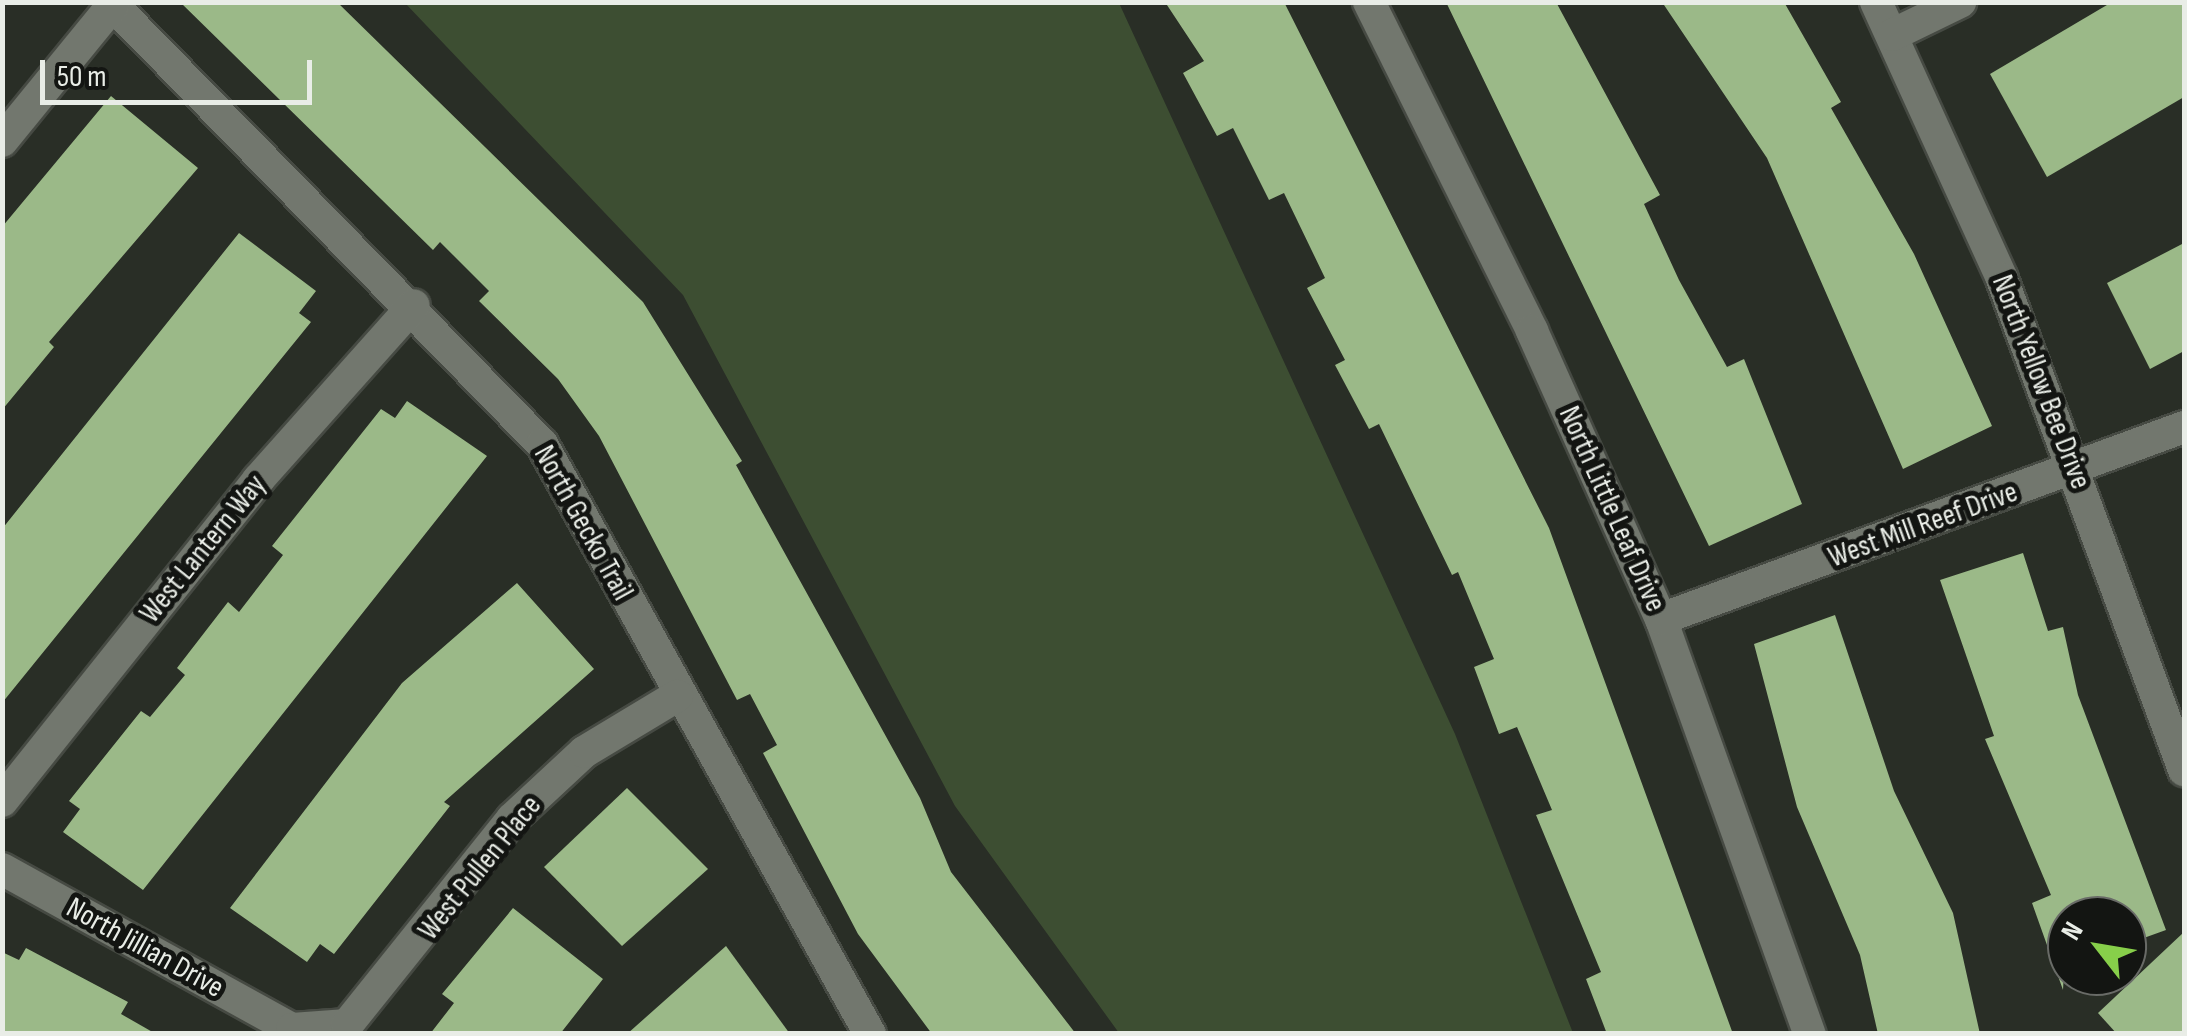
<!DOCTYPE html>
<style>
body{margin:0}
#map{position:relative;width:2187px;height:1036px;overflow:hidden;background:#292e26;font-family:"Sofia Sans Condensed",sans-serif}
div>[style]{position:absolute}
.green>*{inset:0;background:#3d4e32}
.building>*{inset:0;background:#9bb988}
.roads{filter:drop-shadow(2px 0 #464a43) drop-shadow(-2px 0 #464a43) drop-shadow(0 2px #464a43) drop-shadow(0 -2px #464a43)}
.street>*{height:32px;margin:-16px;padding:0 16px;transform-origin:16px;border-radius:16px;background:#72776e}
span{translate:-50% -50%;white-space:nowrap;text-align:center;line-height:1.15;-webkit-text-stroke:10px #131512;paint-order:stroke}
.street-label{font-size:30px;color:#e9ede7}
.frame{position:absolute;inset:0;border:5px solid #e9ede7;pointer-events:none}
.north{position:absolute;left:2047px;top:896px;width:100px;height:100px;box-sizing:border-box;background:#131512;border:2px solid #696b67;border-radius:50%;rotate:301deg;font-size:28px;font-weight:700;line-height:40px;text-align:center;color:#e9ede7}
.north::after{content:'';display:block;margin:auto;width:35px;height:45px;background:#87cf4a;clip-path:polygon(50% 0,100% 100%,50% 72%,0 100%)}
.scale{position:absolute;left:40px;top:60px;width:272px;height:45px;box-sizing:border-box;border:5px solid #e9ede7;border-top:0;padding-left:12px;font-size:30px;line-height:35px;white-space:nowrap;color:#e9ede7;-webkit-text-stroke:8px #131512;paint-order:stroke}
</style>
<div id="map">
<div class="green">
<div style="clip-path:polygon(405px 3px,1119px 3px,1455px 734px,1573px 1033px,1119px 1033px,955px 806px,683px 295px)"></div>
</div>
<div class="building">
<div style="clip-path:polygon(180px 2px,337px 2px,643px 302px,742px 461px,736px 465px,920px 798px,951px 872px,1076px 1034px,932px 1034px,858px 934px,763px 753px,777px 745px,750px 694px,737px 700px,599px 436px,558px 379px,479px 301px,489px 291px,440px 242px,433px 250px)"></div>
<div style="clip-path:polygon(1165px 2px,1284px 2px,1549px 528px,1733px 1034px,1607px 1034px,1586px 979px,1601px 972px,1536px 815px,1552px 810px,1517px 727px,1499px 734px,1474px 667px,1494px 659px,1458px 572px,1452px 575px,1379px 424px,1369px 429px,1335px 365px,1345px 360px,1307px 288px,1325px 278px,1284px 193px,1269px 200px,1233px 128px,1217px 136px,1183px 73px,1204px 61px)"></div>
<div style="clip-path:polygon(1446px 2px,1556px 2px,1660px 195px,1644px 204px,1679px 280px,1727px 367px,1744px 359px,1802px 504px,1709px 546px)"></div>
<div style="clip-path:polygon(1662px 2px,1784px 2px,1841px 102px,1831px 108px,1914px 254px,1992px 426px,1903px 469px,1767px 158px)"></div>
<div style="clip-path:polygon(2112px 2px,2184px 2px,2184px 97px,2047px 177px,1990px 74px)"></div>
<div style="clip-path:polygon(111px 96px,198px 168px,49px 342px,54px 347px,2px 410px,2px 227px)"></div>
<div style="clip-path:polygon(239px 233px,316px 291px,299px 313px,311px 322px,2px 703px,2px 529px)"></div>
<div style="clip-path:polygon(2184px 243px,2184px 351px,2150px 369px,2107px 283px)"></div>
<div style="clip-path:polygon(407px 401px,487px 456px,143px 890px,63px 832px,80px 809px,69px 801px,141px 711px,150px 717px,185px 675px,177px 668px,228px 602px,239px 612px,283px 555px,272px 546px,381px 409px,395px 418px)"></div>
<div style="clip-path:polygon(2023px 553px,2048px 631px,2063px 627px,2078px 695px,2166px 930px,2127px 944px,2127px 916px,2067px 916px,2063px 990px,2032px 903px,2051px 895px,1985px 739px,1994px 736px,1940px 580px)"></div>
<div style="clip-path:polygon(517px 583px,594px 669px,444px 802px,450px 806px,334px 954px,320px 944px,307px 962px,230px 908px,402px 683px)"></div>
<div style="clip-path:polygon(1835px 615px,1894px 791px,1953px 913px,1980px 1034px,1878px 1034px,1860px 955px,1797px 807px,1754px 644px)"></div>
<div style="clip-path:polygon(627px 788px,708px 869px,622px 946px,544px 867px)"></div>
<div style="clip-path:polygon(513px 908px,603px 979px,560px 1034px,430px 1034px,454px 1003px,442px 994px)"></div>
<div style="clip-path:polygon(2184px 932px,2184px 1034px,2117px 1034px,2098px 1013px)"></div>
<div style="clip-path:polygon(726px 946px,790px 1034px,627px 1034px)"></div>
<div style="clip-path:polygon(26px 948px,128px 1002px,121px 1014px,156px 1034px,2px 1034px,2px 952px,19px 960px)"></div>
</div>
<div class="roads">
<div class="street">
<div style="left:110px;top:2px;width:618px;rotate:45.66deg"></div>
<div style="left:542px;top:444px;width:675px;rotate:60.93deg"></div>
<div style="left:1369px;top:2px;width:367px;rotate:63.6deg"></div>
<div style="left:1532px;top:331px;width:316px;rotate:65.9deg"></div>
<div style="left:1661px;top:619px;width:441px;rotate:70.3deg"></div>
<div style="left:1876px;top:2px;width:304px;rotate:65.5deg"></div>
<div style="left:2002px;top:279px;width:524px;rotate:69.66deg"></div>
<div style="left:1892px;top:35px;width:76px;rotate:-25.9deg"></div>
<div style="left:2px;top:141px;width:176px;rotate:-50.8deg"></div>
<div style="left:1661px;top:619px;width:557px;rotate:-20.16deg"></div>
<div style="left:2px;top:801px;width:411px;rotate:-51.4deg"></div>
<div style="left:258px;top:480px;width:234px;rotate:-48.3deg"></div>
<div style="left:2px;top:869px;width:331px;rotate:28.9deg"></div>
<div style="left:292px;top:1029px;width:55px;rotate:-4.2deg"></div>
<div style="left:347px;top:1025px;width:264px;rotate:-51.3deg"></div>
<div style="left:512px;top:819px;width:98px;rotate:-42.9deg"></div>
<div style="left:584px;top:752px;width:109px;rotate:-31.1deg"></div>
</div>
</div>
<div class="street-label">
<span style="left:2041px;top:382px;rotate:69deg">North Yellow Bee Drive</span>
<span style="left:1612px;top:509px;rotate:66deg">North Little Leaf Drive</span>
<span style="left:583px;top:523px;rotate:61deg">North Gecko Trail</span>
<span style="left:1923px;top:525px;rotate:-20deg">West Mill Reef Drive</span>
<span style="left:203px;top:549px;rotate:-51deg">West Lantern Way</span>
<span style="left:480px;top:868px;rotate:-51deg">West Pullen Place</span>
<span style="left:145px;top:948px;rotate:29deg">North Jillian Drive</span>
</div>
<div class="frame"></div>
<div class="north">N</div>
<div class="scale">50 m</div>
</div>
